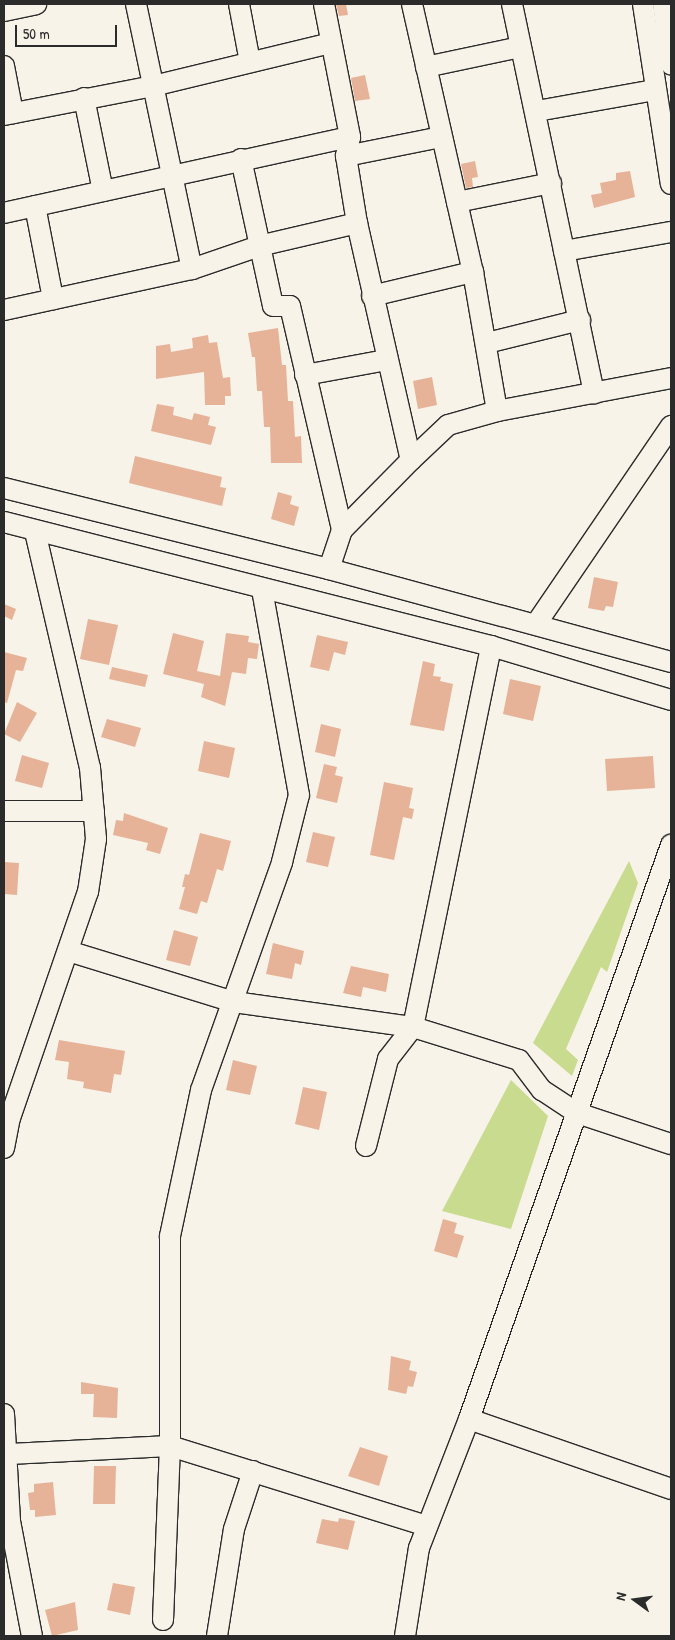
<!DOCTYPE html>
<style>
body{margin:0}
#map{position:relative;width:675px;height:1640px;overflow:hidden;background:#f7f3e8;font-family:"Patrick Hand",sans-serif}
div>[style]{position:absolute}
.green>*{inset:0;background:#c9db8f}
.building>*{inset:0;background:#e6b398}
.roads{filter:drop-shadow(1px 0 #2b2b2b) drop-shadow(-1px 0 #2b2b2b) drop-shadow(0 1px #2b2b2b) drop-shadow(0 -1px #2b2b2b)}
.minor>*{height:20px;margin:-10px;padding:0 10px;transform-origin:10px;border-radius:10px;background:#f7f3e8}
span{translate:-50% -50%;white-space:nowrap;text-align:center;line-height:1.15;-webkit-text-stroke:4px #f7f3e8;paint-order:stroke}
.frame{position:absolute;inset:0;border:5px solid #2b2b2b;pointer-events:none}
.north{position:absolute;left:610px;top:1575px;width:50px;height:50px;-webkit-text-stroke:4px #f7f3e8;paint-order:stroke;rotate:284deg;font-size:14px;font-weight:700;line-height:20px;text-align:center;color:#2b2b2b}
.north::after{content:'';display:block;margin:auto;width:18px;height:22px;background:#2b2b2b;clip-path:polygon(50% 0,100% 100%,50% 72%,0 100%)}
.scale{position:absolute;left:15px;top:25px;width:102px;height:22px;box-sizing:border-box;border:2px solid #2b2b2b;border-top:0;padding-left:6px;font-size:15px;line-height:18px;white-space:nowrap;color:#2b2b2b;-webkit-text-stroke:4px #f7f3e8;paint-order:stroke}
</style>
<div id="map">
<div class="green">
<div style="clip-path:polygon(629px 861px,638px 883px,607px 972px,601px 967px,566px 1049px,578px 1060px,572px 1076px,533px 1043px)"></div>
<div style="clip-path:polygon(511px 1080px,548px 1116px,511px 1229px,442px 1211px)"></div>
</div>
<div class="building">
<div style="clip-path:polygon(336px 4px,346px 4px,348px 15px,339px 16px)"></div>
<div style="clip-path:polygon(365px 75px,370px 99px,355px 101px,351px 78px)"></div>
<div style="clip-path:polygon(475px 161px,478px 177px,472px 178px,473px 187px,466px 188px,461px 164px)"></div>
<div style="clip-path:polygon(630px 171px,635px 197px,594px 208px,591px 195px,602px 193px,600px 183px,616px 180px,616px 173px)"></div>
<div style="clip-path:polygon(278px 328px,282px 365px,286px 365px,288px 401px,293px 401px,295px 437px,301px 436px,302px 463px,271px 463px,270px 427px,264px 427px,262px 391px,257px 391px,255px 357px,252px 357px,248px 333px)"></div>
<div style="clip-path:polygon(208px 335px,209px 343px,217px 342px,223px 378px,230px 377px,231px 396px,225px 396px,225px 405px,205px 405px,204px 372px,156px 379px,156px 346px,170px 344px,171px 352px,193px 348px,192px 338px)"></div>
<div style="clip-path:polygon(432px 377px,437px 405px,418px 409px,413px 381px)"></div>
<div style="clip-path:polygon(157px 404px,174px 407px,173px 415px,192px 420px,194px 413px,210px 417px,208px 425px,216px 427px,211px 445px,151px 431px)"></div>
<div style="clip-path:polygon(135px 456px,222px 477px,220px 487px,226px 488px,222px 506px,129px 483px)"></div>
<div style="clip-path:polygon(278px 492px,292px 496px,290px 504px,299px 507px,294px 526px,271px 519px)"></div>
<div style="clip-path:polygon(594px 577px,618px 582px,613px 607px,606px 606px,604px 611px,588px 608px)"></div>
<div style="clip-path:polygon(4px 604px,16px 609px,12px 620px,4px 616px)"></div>
<div style="clip-path:polygon(88px 619px,118px 625px,109px 665px,80px 659px)"></div>
<div style="clip-path:polygon(173px 633px,204px 641px,197px 671px,220px 676px,226px 633px,249px 636px,248px 642px,259px 644px,257px 659px,248px 658px,246px 674px,232px 672px,225px 706px,201px 697px,204px 684px,163px 674px)"></div>
<div style="clip-path:polygon(317px 635px,348px 642px,345px 655px,334px 652px,329px 671px,310px 667px)"></div>
<div style="clip-path:polygon(4px 652px,27px 658px,23px 671px,16px 670px,7px 703px,4px 702px)"></div>
<div style="clip-path:polygon(423px 661px,435px 664px,433px 676px,441px 677px,440px 681px,453px 684px,444px 731px,410px 725px)"></div>
<div style="clip-path:polygon(112px 667px,148px 675px,145px 687px,109px 679px)"></div>
<div style="clip-path:polygon(510px 679px,541px 686px,533px 721px,503px 714px)"></div>
<div style="clip-path:polygon(17px 702px,37px 713px,20px 742px,4px 734px)"></div>
<div style="clip-path:polygon(107px 719px,141px 728px,135px 747px,101px 737px)"></div>
<div style="clip-path:polygon(321px 724px,341px 729px,335px 757px,315px 752px)"></div>
<div style="clip-path:polygon(204px 741px,235px 748px,229px 778px,198px 771px)"></div>
<div style="clip-path:polygon(22px 755px,49px 763px,42px 788px,15px 781px)"></div>
<div style="clip-path:polygon(653px 756px,655px 788px,607px 791px,605px 759px)"></div>
<div style="clip-path:polygon(324px 764px,337px 767px,335px 775px,343px 777px,337px 803px,316px 798px)"></div>
<div style="clip-path:polygon(384px 782px,413px 788px,409px 808px,414px 809px,412px 819px,403px 817px,394px 860px,370px 855px)"></div>
<div style="clip-path:polygon(124px 813px,168px 828px,160px 854px,146px 850px,148px 843px,113px 835px,116px 820px,123px 821px)"></div>
<div style="clip-path:polygon(313px 832px,335px 837px,328px 867px,306px 862px)"></div>
<div style="clip-path:polygon(200px 833px,231px 841px,223px 871px,217px 869px,207px 903px,201px 901px,197px 914px,179px 909px,185px 887px,182px 887px,185px 874px,189px 875px)"></div>
<div style="clip-path:polygon(4px 862px,19px 863px,17px 895px,4px 894px)"></div>
<div style="clip-path:polygon(174px 930px,198px 937px,190px 966px,166px 960px)"></div>
<div style="clip-path:polygon(273px 943px,304px 951px,301px 965px,295px 963px,292px 979px,266px 974px)"></div>
<div style="clip-path:polygon(351px 966px,389px 974px,386px 992px,363px 987px,361px 997px,343px 993px)"></div>
<div style="clip-path:polygon(59px 1040px,125px 1051px,121px 1075px,114px 1074px,111px 1093px,83px 1088px,84px 1082px,67px 1079px,69px 1062px,55px 1060px)"></div>
<div style="clip-path:polygon(233px 1060px,257px 1066px,250px 1095px,226px 1090px)"></div>
<div style="clip-path:polygon(303px 1087px,327px 1092px,319px 1130px,295px 1124px)"></div>
<div style="clip-path:polygon(443px 1219px,457px 1223px,454px 1233px,464px 1236px,457px 1258px,434px 1251px)"></div>
<div style="clip-path:polygon(391px 1356px,411px 1361px,409px 1370px,417px 1372px,413px 1387px,408px 1386px,406px 1394px,388px 1390px)"></div>
<div style="clip-path:polygon(81px 1382px,118px 1388px,117px 1418px,93px 1417px,94px 1394px,81px 1394px)"></div>
<div style="clip-path:polygon(360px 1447px,388px 1456px,379px 1486px,348px 1476px)"></div>
<div style="clip-path:polygon(94px 1466px,116px 1466px,115px 1504px,93px 1504px)"></div>
<div style="clip-path:polygon(53px 1482px,56px 1515px,35px 1517px,35px 1510px,30px 1510px,28px 1493px,34px 1492px,34px 1484px)"></div>
<div style="clip-path:polygon(339px 1518px,355px 1521px,348px 1550px,316px 1543px,322px 1519px,338px 1522px)"></div>
<div style="clip-path:polygon(113px 1583px,135px 1587px,130px 1615px,107px 1610px)"></div>
<div style="clip-path:polygon(75px 1602px,78px 1630px,52px 1636px,45px 1610px)"></div>
</div>
<div class="roads">
<div class="minor">
<div style="left:136px;top:4px;width:271px;rotate:78.1deg"></div>
<div style="left:192px;top:269px;width:71px;rotate:-18.9deg"></div>
<div style="left:259px;top:246px;width:101px;rotate:-13.2deg"></div>
<div style="left:239px;top:4px;width:59px;rotate:79.3deg"></div>
<div style="left:324px;top:4px;width:136px;rotate:78.9deg"></div>
<div style="left:350px;top:137px;width:19px;rotate:102deg"></div>
<div style="left:346px;top:156px;width:68px;rotate:80.7deg"></div>
<div style="left:357px;top:223px;width:243px;rotate:77.2deg"></div>
<div style="left:411px;top:460px;width:51px;rotate:-43.4deg"></div>
<div style="left:448px;top:425px;width:51px;rotate:-15.9deg"></div>
<div style="left:497px;top:411px;width:177px;rotate:-10.7deg"></div>
<div style="left:412px;top:4px;width:275px;rotate:77.2deg"></div>
<div style="left:473px;top:272px;width:141px;rotate:80.2deg"></div>
<div style="left:512px;top:4px;width:398px;rotate:78.1deg"></div>
<div style="left:643px;top:4px;width:182px;rotate:81.2deg"></div>
<div style="left:663px;top:4px;width:61px;rotate:82.4deg"></div>
<div style="left:4px;top:11px;width:33px;rotate:-12deg"></div>
<div style="left:4px;top:66px;width:48px;rotate:79.2deg"></div>
<div style="left:426px;top:67px;width:96px;rotate:-12deg"></div>
<div style="left:84px;top:98px;width:95px;rotate:78.5deg"></div>
<div style="left:537px;top:111px;width:120px;rotate:-10.1deg"></div>
<div style="left:4px;top:115px;width:152px;rotate:-11deg"></div>
<div style="left:153px;top:86px;width:183px;rotate:-13.6deg"></div>
<div style="left:346px;top:156px;width:97px;rotate:-11.3deg"></div>
<div style="left:241px;top:159px;width:150px;rotate:77.7deg"></div>
<div style="left:273px;top:306px;width:17px"></div>
<div style="left:290px;top:306px;width:230px;rotate:76.9deg"></div>
<div style="left:457px;top:202px;width:96px;rotate:-11.4deg"></div>
<div style="left:35px;top:206px;width:95px;rotate:79deg"></div>
<div style="left:4px;top:213px;width:354px;rotate:-12.4deg"></div>
<div style="left:564px;top:251px;width:109px;rotate:-10.1deg"></div>
<div style="left:372px;top:296px;width:104px;rotate:-13.4deg"></div>
<div style="left:4px;top:310px;width:192px;rotate:-12.3deg"></div>
<div style="left:487px;top:343px;width:96px;rotate:-13.9deg"></div>
<div style="left:305px;top:375px;width:82px;rotate:-10.5deg"></div>
<div style="left:4px;top:488px;width:335px;rotate:14deg"></div>
<div style="left:329px;top:569px;width:354px;rotate:15.2deg"></div>
<div style="left:4px;top:522px;width:503px;rotate:14.29deg"></div>
<div style="left:491px;top:646px;width:188px;rotate:16.7deg"></div>
<div style="left:329px;top:569px;width:41px;rotate:-71.6deg"></div>
<div style="left:342px;top:530px;width:98px;rotate:-45.4deg"></div>
<div style="left:536px;top:624px;width:240px;rotate:-55.7deg"></div>
<div style="left:4px;top:811px;width:90px"></div>
<div style="left:68px;top:951px;width:174px;rotate:17.1deg"></div>
<div style="left:234px;top:1002px;width:181px;rotate:8deg"></div>
<div style="left:413px;top:1027px;width:111px;rotate:17.3deg"></div>
<div style="left:519px;top:1060px;width:38px;rotate:53deg"></div>
<div style="left:542px;top:1090px;width:42px;rotate:33.3deg"></div>
<div style="left:577px;top:1113px;width:99px;rotate:18.3deg"></div>
<div style="left:366px;top:1146px;width:90px;rotate:-75.8deg"></div>
<div style="left:388px;top:1059px;width:41px;rotate:-52deg"></div>
<div style="left:413px;top:1027px;width:389px;rotate:-78.4deg"></div>
<div style="left:4px;top:1148px;width:31px;rotate:-79deg"></div>
<div style="left:10px;top:1118px;width:239px;rotate:-71deg"></div>
<div style="left:88px;top:892px;width:54px;rotate:-81.4deg"></div>
<div style="left:96px;top:839px;width:71px;rotate:-94.8deg"></div>
<div style="left:90px;top:768px;width:243px;rotate:-103.1deg"></div>
<div style="left:4px;top:1414px;width:107px;rotate:86.8deg"></div>
<div style="left:10px;top:1521px;width:117px;rotate:79.2deg"></div>
<div style="left:469px;top:1419px;width:214px;rotate:19.1deg"></div>
<div style="left:7px;top:1454px;width:163px;rotate:-2.8deg"></div>
<div style="left:170px;top:1446px;width:269px;rotate:17.3deg"></div>
<div style="left:163px;top:1620px;width:174px;rotate:-87.7deg"></div>
<div style="left:170px;top:1446px;width:210px;rotate:-90deg"></div>
<div style="left:170px;top:1236px;width:149px;rotate:-78deg"></div>
<div style="left:201px;top:1090px;width:242px;rotate:-70.4deg"></div>
<div style="left:282px;top:862px;width:69px;rotate:-75.8deg"></div>
<div style="left:299px;top:795px;width:209px;rotate:-100.2deg"></div>
<div style="left:217px;top:1636px;width:108px;rotate:-81deg"></div>
<div style="left:234px;top:1529px;width:61px;rotate:-71.9deg"></div>
<div style="left:405px;top:1636px;width:89px;rotate:-81deg"></div>
<div style="left:419px;top:1548px;width:138px;rotate:-68.8deg"></div>
<div style="left:469px;top:1419px;width:609px;rotate:-70.61deg"></div>
</div>
</div>
<div class="frame"></div>
<div class="north">N</div>
<div class="scale">50 m</div>
</div>
